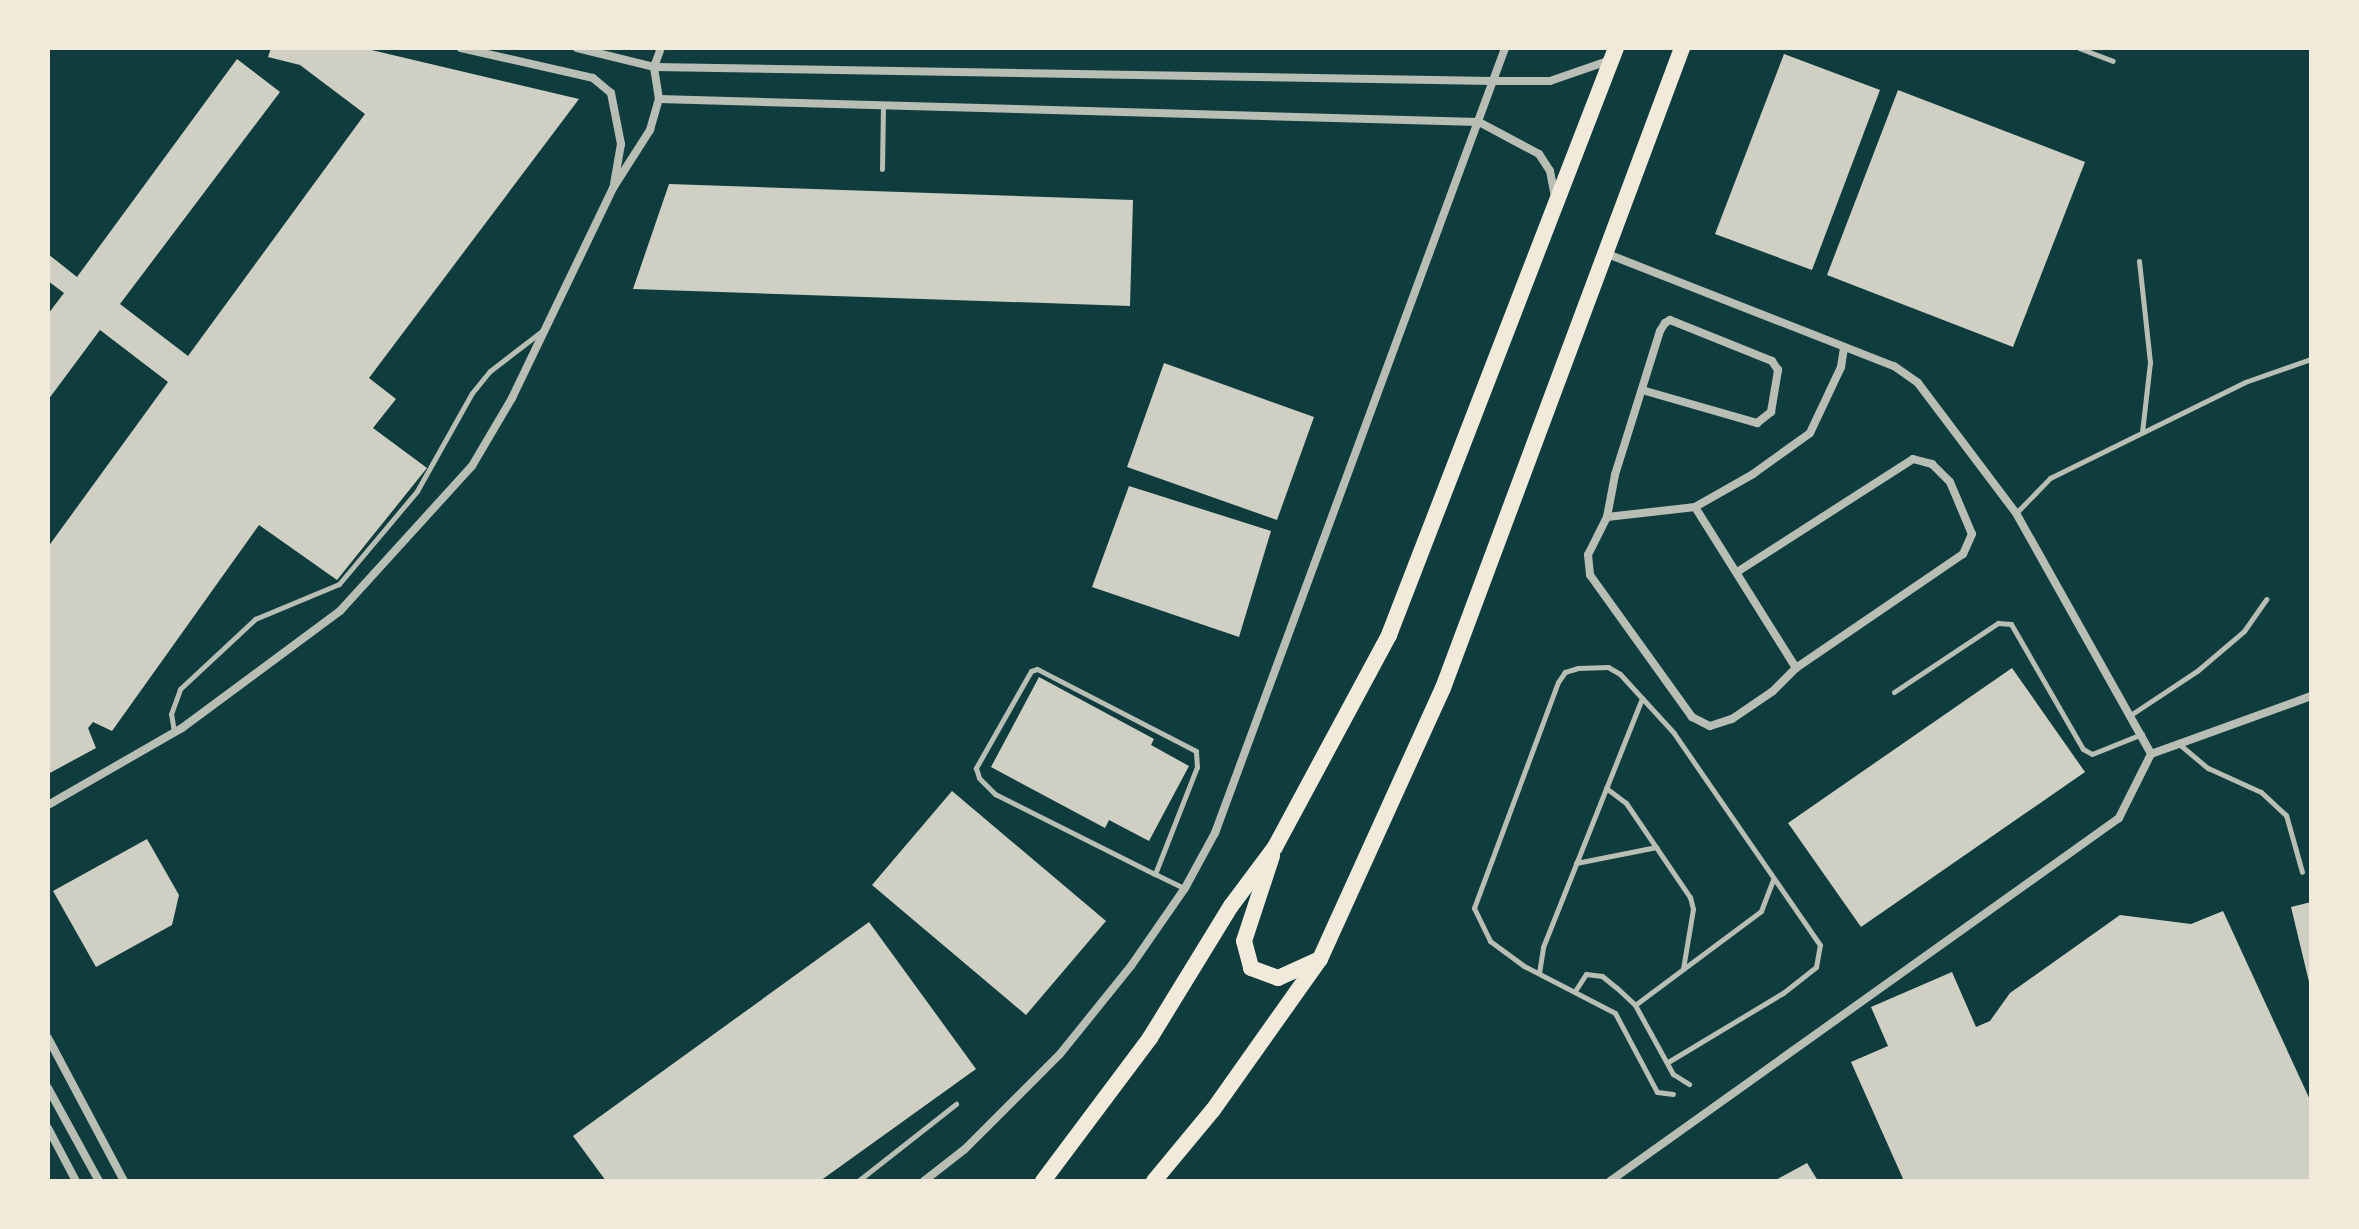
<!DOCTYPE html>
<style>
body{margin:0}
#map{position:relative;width:2359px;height:1229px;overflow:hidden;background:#0f3d3e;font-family:Quicksand,sans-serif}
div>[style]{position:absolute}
.building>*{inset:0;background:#cfcfc3}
.service>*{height:5px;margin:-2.5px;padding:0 2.5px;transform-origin:2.5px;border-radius:2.5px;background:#b8beb3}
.minor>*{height:8px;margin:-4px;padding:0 4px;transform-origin:4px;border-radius:4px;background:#b8beb3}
.primary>*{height:16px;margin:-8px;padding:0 8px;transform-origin:8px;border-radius:8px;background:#f1e9da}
span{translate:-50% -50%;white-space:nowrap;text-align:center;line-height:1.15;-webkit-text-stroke:7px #f1e9da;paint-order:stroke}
.frame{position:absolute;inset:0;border:50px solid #f1e9da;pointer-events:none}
</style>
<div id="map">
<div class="building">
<div style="clip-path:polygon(271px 48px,363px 48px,579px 99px,369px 378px,396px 399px,373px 428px,427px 468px,337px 580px,259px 525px,112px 731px,93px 722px,88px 728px,96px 748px,48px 774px,48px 547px,168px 382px,100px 330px,48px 400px,48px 314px,64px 293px,48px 281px,48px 254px,77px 277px,237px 59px,280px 92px,120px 304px,188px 356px,365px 114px,300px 65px,268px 57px)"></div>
<div style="clip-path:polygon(1784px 54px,1880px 90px,1812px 270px,1715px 234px)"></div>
<div style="clip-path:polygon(1898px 90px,2085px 162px,2013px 347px,1827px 275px)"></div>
<div style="clip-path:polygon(669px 184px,1133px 200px,1130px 306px,633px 289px)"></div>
<div style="clip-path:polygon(1164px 363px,1314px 417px,1277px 520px,1127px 467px)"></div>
<div style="clip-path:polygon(1129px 486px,1271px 531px,1239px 637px,1092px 587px)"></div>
<div style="clip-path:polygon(2012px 668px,2085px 772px,1861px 927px,1788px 823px)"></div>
<div style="clip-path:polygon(1039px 677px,1154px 739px,1151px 745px,1189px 766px,1149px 841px,1109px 820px,1105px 828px,991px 767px)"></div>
<div style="clip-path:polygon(952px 791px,1106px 921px,1026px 1015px,872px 885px)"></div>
<div style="clip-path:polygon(147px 839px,179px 895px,172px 925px,96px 967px,53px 891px)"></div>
<div style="clip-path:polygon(2311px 902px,2311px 986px,2310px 986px,2291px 907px)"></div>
<div style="clip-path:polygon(2223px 911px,2311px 1102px,2311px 1181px,1904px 1181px,1851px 1062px,1888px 1046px,1871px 1007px,1952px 972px,1976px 1027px,1990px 1021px,2010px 993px,2120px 915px,2191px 924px)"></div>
<div style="clip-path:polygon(869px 922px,976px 1069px,820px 1181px,606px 1181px,573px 1136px)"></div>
<div style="clip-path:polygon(1807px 1163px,1818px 1181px,1774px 1181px)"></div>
</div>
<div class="service">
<div style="left:2079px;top:48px;width:36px;rotate:21deg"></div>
<div style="left:882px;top:169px;width:61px;rotate:-89.1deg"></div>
<div style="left:2139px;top:261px;width:102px;rotate:83.8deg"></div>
<div style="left:2150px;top:362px;width:70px;rotate:96.5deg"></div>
<div style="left:2016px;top:513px;width:49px;rotate:-45.8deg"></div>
<div style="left:2050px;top:478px;width:217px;rotate:-26.2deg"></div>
<div style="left:2245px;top:382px;width:70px;rotate:-19.2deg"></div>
<div style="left:1894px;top:692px;width:125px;rotate:-33.6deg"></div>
<div style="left:1998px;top:623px;width:13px;rotate:4deg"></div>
<div style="left:2011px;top:624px;width:144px;rotate:60.1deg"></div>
<div style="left:2083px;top:749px;width:10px;rotate:29deg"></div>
<div style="left:2092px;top:754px;width:54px;rotate:-21.8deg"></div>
<div style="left:2132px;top:714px;width:78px;rotate:-33.5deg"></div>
<div style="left:2197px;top:671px;width:62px;rotate:-40.4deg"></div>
<div style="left:2244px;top:631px;width:39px;rotate:-55deg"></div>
<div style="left:174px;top:732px;width:18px;rotate:-99deg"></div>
<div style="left:171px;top:714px;width:27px;rotate:-70deg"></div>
<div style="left:180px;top:689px;width:103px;rotate:-43deg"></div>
<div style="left:255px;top:619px;width:91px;rotate:-22.6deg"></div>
<div style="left:339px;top:584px;width:121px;rotate:-50deg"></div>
<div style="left:417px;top:491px;width:112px;rotate:-60.7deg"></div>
<div style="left:472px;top:393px;width:28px;rotate:-51deg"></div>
<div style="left:490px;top:371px;width:66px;rotate:-37.6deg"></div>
<div style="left:2179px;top:744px;width:38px;rotate:40deg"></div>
<div style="left:2208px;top:768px;width:58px;rotate:24.4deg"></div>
<div style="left:2261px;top:792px;width:34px;rotate:43deg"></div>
<div style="left:2286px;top:815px;width:59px;rotate:74.3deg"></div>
<div style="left:1606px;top:788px;width:25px;rotate:37deg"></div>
<div style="left:1626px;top:803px;width:114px;rotate:55.8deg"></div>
<div style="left:1690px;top:897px;width:12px;rotate:76deg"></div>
<div style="left:1693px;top:909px;width:61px;rotate:99.5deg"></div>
<div style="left:1576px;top:863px;width:82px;rotate:-11.3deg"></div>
<div style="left:1155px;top:874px;width:115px;rotate:-68.6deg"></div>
<div style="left:1197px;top:767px;width:16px;rotate:-94deg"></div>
<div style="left:1196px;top:751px;width:179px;rotate:-152.7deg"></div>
<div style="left:1037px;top:669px;width:6px;rotate:162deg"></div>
<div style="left:1031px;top:671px;width:112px;rotate:119.6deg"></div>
<div style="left:976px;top:768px;width:10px;rotate:73deg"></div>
<div style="left:979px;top:778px;width:23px;rotate:45deg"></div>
<div style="left:995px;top:794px;width:179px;rotate:26.6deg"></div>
<div style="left:1155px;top:874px;width:32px;rotate:26deg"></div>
<div style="left:1539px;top:973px;width:26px;rotate:-81deg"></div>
<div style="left:1543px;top:947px;width:268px;rotate:-68.3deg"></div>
<div style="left:1575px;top:991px;width:20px;rotate:-57deg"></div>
<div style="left:1586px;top:974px;width:16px;rotate:7deg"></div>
<div style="left:1602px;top:976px;width:19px;rotate:39deg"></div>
<div style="left:1617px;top:988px;width:25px;rotate:43deg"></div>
<div style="left:1635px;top:1005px;width:79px;rotate:61.2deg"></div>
<div style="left:1673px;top:1074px;width:19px;rotate:32deg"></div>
<div style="left:1635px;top:1005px;width:157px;rotate:-36.7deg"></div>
<div style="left:1761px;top:911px;width:33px;rotate:-69deg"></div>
<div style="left:1668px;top:1062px;width:134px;rotate:-31deg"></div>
<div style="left:1783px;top:993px;width:42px;rotate:-38.2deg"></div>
<div style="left:1816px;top:967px;width:22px;rotate:-80deg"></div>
<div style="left:1820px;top:945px;width:257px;rotate:-124.6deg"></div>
<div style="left:1674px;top:733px;width:80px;rotate:-132.5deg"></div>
<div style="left:1620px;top:674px;width:14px;rotate:-150deg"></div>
<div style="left:1608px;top:667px;width:30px;rotate:178deg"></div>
<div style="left:1578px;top:668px;width:14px;rotate:163deg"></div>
<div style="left:1565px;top:672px;width:12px;rotate:125deg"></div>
<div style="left:1558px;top:682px;width:241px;rotate:110.4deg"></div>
<div style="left:1474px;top:908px;width:37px;rotate:64deg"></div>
<div style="left:1490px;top:941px;width:42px;rotate:36.3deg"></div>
<div style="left:1524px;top:966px;width:102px;rotate:27.3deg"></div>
<div style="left:1615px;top:1013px;width:89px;rotate:62deg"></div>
<div style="left:1657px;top:1092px;width:16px;rotate:7deg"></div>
<div style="left:858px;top:1181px;width:125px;rotate:-38.2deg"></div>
</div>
<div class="minor">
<div style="left:461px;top:48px;width:135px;rotate:12.8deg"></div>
<div style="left:593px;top:78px;width:23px;rotate:40deg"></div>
<div style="left:611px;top:93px;width:52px;rotate:78.9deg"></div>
<div style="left:621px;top:144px;width:41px;rotate:99.9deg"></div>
<div style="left:577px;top:48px;width:79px;rotate:13.9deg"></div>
<div style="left:654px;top:67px;width:839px;rotate:0.96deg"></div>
<div style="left:1493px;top:81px;width:57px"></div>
<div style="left:1550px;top:81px;width:65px;rotate:-19deg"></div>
<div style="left:659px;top:99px;width:820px;rotate:1.61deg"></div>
<div style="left:1479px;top:122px;width:68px;rotate:28.1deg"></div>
<div style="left:1539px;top:154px;width:20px;rotate:57deg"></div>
<div style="left:1550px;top:171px;width:26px;rotate:79deg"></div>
<div style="left:1605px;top:253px;width:310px;rotate:21.4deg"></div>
<div style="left:1894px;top:366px;width:29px;rotate:35deg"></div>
<div style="left:1918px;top:383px;width:163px;rotate:53deg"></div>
<div style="left:2016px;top:513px;width:276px;rotate:60.7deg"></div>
<div style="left:2151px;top:754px;width:72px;rotate:116.6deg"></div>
<div style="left:2119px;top:818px;width:625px;rotate:144.5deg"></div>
<div style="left:1642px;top:390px;width:120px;rotate:16deg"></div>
<div style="left:1757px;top:423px;width:18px;rotate:-38deg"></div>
<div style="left:1771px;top:412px;width:43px;rotate:-80.5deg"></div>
<div style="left:1778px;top:370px;width:11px;rotate:-124deg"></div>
<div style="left:1772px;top:361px;width:110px;rotate:-158.1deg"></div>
<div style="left:1670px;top:320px;width:6px;rotate:149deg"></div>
<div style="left:1665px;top:323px;width:9px;rotate:122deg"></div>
<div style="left:1660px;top:331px;width:151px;rotate:107.4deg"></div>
<div style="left:1615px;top:475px;width:43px;rotate:100.8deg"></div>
<div style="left:1607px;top:517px;width:89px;rotate:-6.5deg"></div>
<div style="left:1695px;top:507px;width:67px;rotate:-29.6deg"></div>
<div style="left:1753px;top:474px;width:70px;rotate:-35.7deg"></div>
<div style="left:1810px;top:433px;width:73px;rotate:-64.8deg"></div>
<div style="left:1841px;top:367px;width:20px;rotate:-81deg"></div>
<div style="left:1607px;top:517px;width:42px;rotate:116.6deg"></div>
<div style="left:1588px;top:555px;width:20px;rotate:84deg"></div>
<div style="left:1590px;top:575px;width:175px;rotate:54.3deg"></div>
<div style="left:1692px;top:717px;width:20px;rotate:27deg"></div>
<div style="left:1710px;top:726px;width:23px;rotate:-18deg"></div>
<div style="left:1732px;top:719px;width:50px;rotate:-34.3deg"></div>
<div style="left:1773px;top:691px;width:33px;rotate:-45deg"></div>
<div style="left:1796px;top:668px;width:190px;rotate:-122.1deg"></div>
<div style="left:1737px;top:572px;width:209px;rotate:-32.7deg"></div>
<div style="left:1913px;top:459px;width:20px;rotate:15deg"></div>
<div style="left:1932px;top:464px;width:25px;rotate:45deg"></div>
<div style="left:1950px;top:482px;width:56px;rotate:67.1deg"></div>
<div style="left:1972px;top:534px;width:22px;rotate:114deg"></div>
<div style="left:1963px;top:554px;width:202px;rotate:145.7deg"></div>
<div style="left:2151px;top:754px;width:170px;rotate:-19.9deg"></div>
<div style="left:48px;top:805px;width:155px;rotate:-29.9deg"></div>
<div style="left:182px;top:728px;width:197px;rotate:-36.5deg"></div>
<div style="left:340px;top:611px;width:196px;rotate:-47.7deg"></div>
<div style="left:472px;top:466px;width:79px;rotate:-59.5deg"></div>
<div style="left:512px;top:398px;width:233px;rotate:-64.3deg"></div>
<div style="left:613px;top:188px;width:69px;rotate:-57.5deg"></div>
<div style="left:650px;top:130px;width:32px;rotate:-74deg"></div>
<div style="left:659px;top:99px;width:32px;rotate:-99deg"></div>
<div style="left:654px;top:67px;width:20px;rotate:-70deg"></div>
<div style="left:48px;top:1038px;width:162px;rotate:62deg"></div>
<div style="left:48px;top:1088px;width:106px;rotate:61.3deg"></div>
<div style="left:48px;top:1128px;width:60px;rotate:62.2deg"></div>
<div style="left:924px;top:1181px;width:52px;rotate:-38deg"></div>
<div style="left:965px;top:1149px;width:134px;rotate:-45deg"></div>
<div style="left:1060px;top:1054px;width:113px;rotate:-51.1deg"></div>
<div style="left:1131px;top:966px;width:95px;rotate:-55.3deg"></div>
<div style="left:1185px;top:888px;width:63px;rotate:-61.4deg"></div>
<div style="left:1215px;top:833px;width:837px;rotate:-69.72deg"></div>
</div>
<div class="primary">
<div style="left:1272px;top:856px;width:89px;rotate:108.2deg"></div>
<div style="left:1244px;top:941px;width:28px;rotate:75deg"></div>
<div style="left:1251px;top:968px;width:29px;rotate:20deg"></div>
<div style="left:1278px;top:978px;width:46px;rotate:-24.3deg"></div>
<div style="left:1043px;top:1181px;width:179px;rotate:-53.2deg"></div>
<div style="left:1150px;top:1038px;width:155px;rotate:-58.5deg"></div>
<div style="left:1231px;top:906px;width:74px;rotate:-53.3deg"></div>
<div style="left:1275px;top:847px;width:241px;rotate:-61.7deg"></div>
<div style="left:1389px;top:635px;width:629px;rotate:-68.86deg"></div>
<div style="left:1154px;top:1181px;width:92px;rotate:-50.3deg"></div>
<div style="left:1213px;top:1110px;width:185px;rotate:-54.7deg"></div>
<div style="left:1320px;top:959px;width:298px;rotate:-65.6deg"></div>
<div style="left:1443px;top:688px;width:683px;rotate:-69.52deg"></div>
</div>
<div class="frame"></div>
</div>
